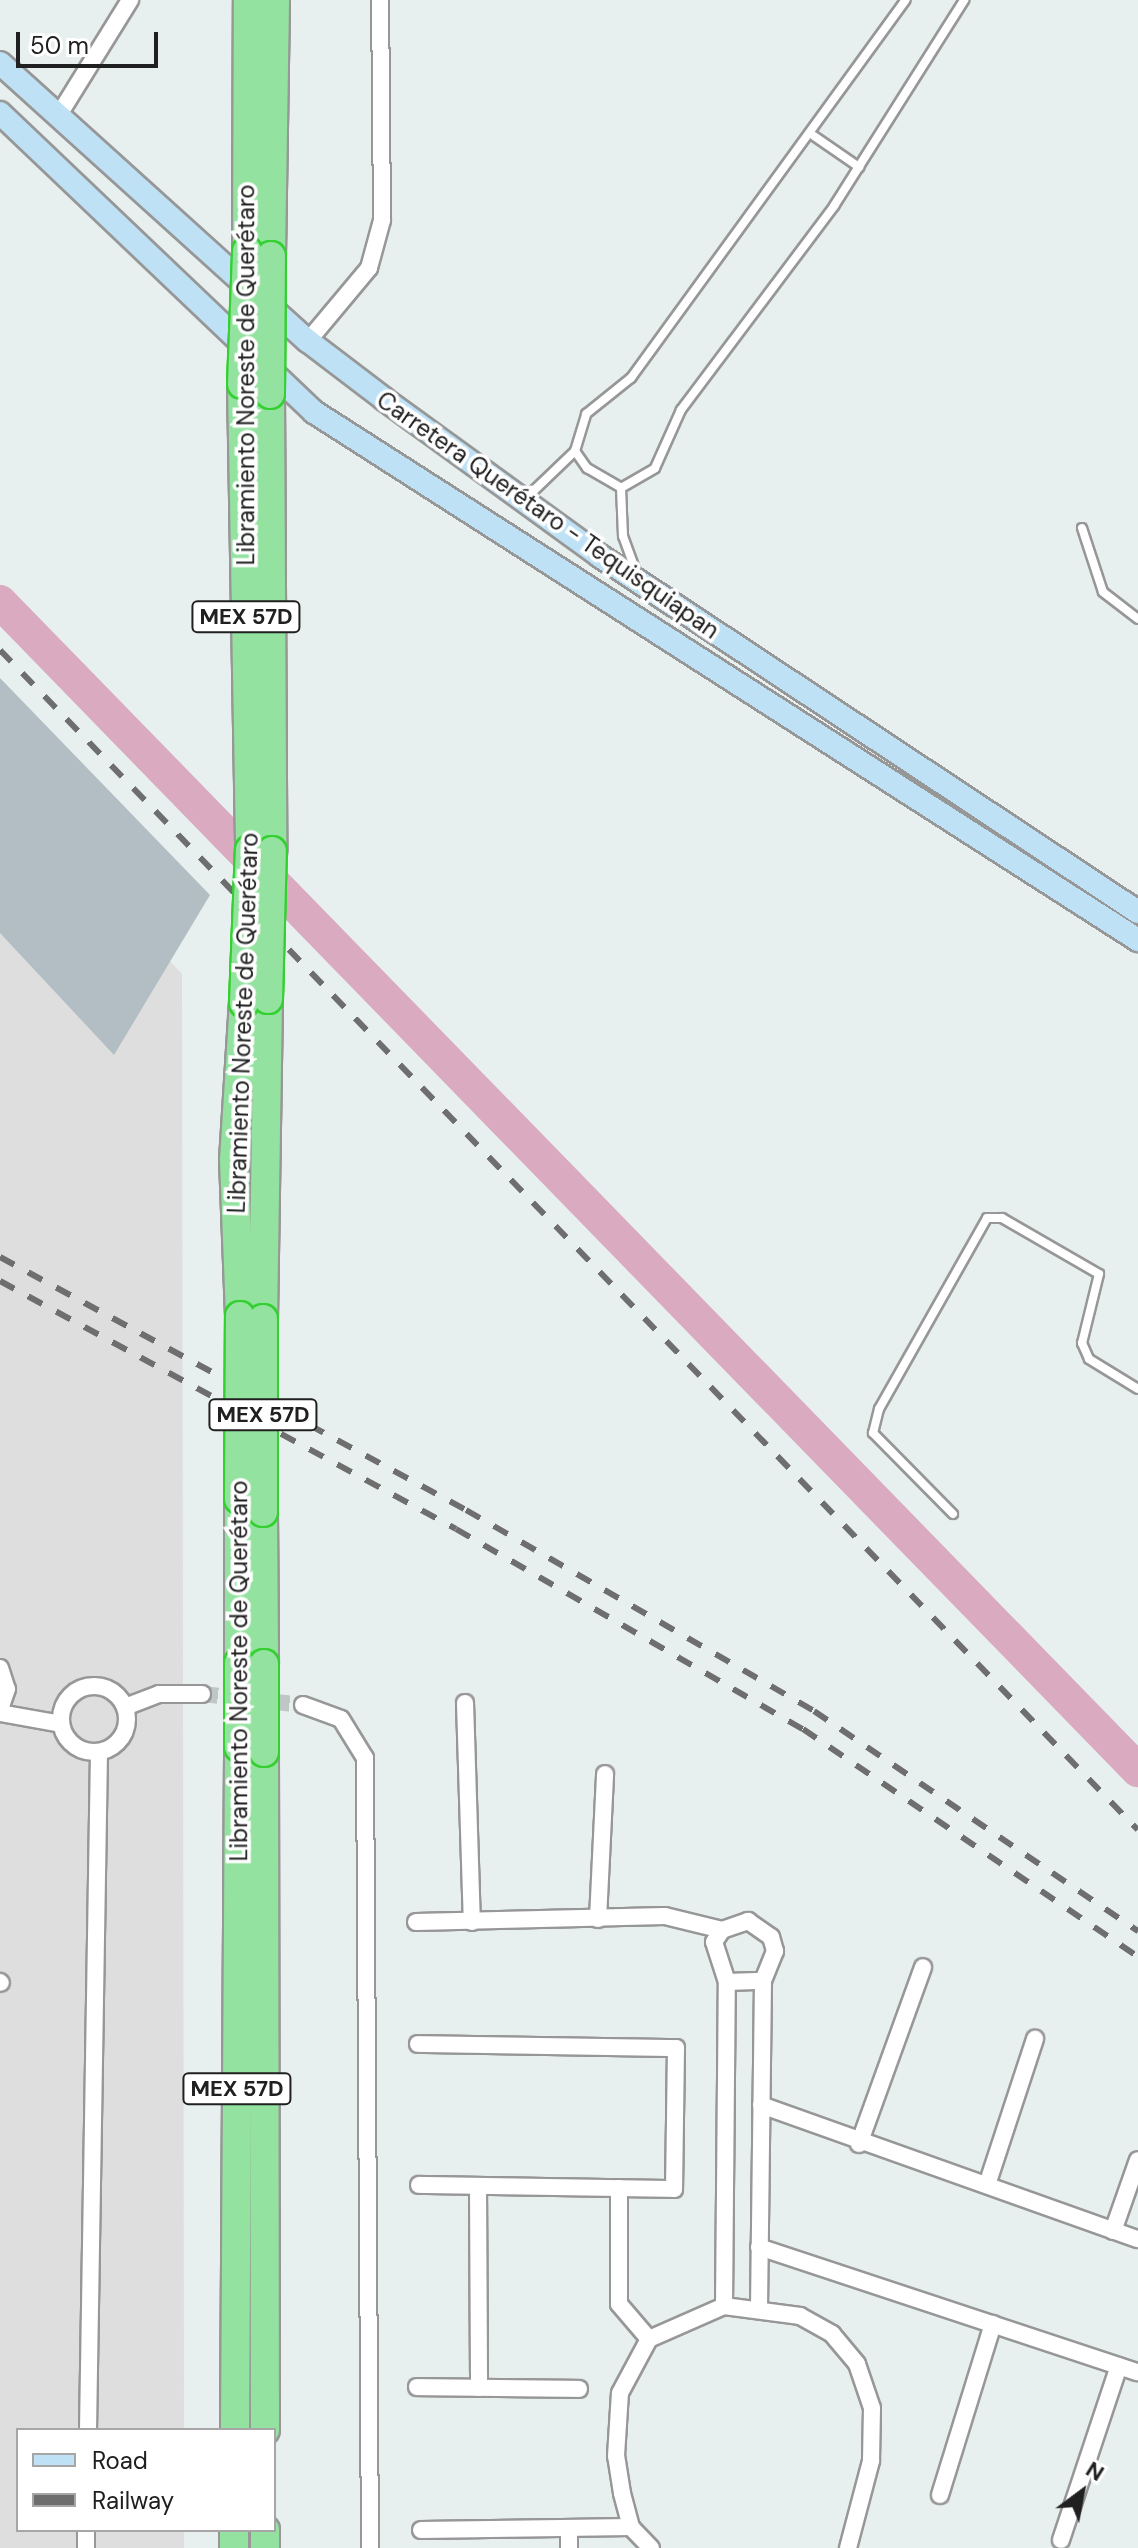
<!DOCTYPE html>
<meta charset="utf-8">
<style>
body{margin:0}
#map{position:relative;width:1138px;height:2548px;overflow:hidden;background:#e7f0ef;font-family:"DM Sans",sans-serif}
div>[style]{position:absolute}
.residential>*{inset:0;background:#dddedd}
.construction>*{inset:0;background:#b2bec4}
.river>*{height:34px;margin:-17px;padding:0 17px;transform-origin:17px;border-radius:17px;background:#daaac0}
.minor-tunnel>*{height:16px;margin-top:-8px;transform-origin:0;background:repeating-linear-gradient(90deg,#bfc6c6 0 16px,transparent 0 24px)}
.roads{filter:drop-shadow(2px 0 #979797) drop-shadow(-2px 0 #979797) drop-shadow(0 2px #979797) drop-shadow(0 -2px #979797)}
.service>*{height:8px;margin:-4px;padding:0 4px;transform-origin:4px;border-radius:4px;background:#fff}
.minor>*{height:16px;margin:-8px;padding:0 8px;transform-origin:8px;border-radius:8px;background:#fff}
.minor>.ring{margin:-8px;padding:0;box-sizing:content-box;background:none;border:16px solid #fff;border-radius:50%}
.secondary>*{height:22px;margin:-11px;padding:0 11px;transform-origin:11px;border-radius:11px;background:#bee1f6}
.motorway>*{height:28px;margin:-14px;padding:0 14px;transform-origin:14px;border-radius:14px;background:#94e29f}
.rail>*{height:6px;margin-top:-3px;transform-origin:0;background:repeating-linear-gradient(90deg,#6e6e6e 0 16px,transparent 0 32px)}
.bridges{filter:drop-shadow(2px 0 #34d031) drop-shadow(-2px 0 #34d031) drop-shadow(0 2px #34d031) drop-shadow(0 -2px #34d031)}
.motorway-bridge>*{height:28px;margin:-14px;padding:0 14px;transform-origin:14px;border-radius:14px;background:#94e29f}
span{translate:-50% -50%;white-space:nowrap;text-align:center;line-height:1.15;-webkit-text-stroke:7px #fff;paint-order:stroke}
.shield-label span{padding:2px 6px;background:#fff;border:2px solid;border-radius:6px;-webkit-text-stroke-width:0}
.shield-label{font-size:22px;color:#202020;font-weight:700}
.street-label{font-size:24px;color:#202020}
.legend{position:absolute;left:16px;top:2428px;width:260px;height:104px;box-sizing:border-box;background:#fff;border:2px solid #a6a6a6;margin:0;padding:10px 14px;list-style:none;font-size:24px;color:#202020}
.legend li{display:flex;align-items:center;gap:16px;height:40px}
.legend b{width:40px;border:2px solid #a6a6a6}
.north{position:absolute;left:1042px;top:2452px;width:80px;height:80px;-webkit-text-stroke:6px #fff;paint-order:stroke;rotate:32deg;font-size:22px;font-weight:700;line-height:32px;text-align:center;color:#202020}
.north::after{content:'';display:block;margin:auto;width:28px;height:36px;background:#202020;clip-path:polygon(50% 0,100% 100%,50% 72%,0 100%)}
.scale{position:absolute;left:16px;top:32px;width:142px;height:36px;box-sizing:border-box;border:4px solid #202020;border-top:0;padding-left:10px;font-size:24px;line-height:28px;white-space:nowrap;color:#202020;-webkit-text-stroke:6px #fff;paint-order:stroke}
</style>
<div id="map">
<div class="residential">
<div style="clip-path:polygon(0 780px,182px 974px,184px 2430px,18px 2430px,18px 2530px,184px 2530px,184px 2548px,0 2548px)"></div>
</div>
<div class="construction">
<div style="clip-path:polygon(0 678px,210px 895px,114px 1055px,0 933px)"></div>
</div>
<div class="river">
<div style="left:0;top:602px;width:1631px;rotate:45.75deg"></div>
</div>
<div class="minor-tunnel">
<div style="left:202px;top:1694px;width:102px;rotate:6.2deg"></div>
</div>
<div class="roads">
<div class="service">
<div style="left:814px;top:136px;width:55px;rotate:34.6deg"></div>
<div style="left:575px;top:451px;width:21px;rotate:55deg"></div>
<div style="left:587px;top:468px;width:39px;rotate:30deg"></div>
<div style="left:621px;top:488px;width:39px;rotate:-30deg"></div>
<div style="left:655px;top:468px;width:64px;rotate:-65.9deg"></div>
<div style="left:681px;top:410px;width:255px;rotate:-53.1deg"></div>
<div style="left:834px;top:206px;width:244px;rotate:-57.7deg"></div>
<div style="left:621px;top:488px;width:48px;rotate:87.6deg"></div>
<div style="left:623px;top:536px;width:38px;rotate:70deg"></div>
<div style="left:524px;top:500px;width:71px;rotate:-43.9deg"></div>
<div style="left:575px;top:451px;width:39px;rotate:-73deg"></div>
<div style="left:586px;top:414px;width:58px;rotate:-38.7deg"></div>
<div style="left:631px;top:378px;width:467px;rotate:-54deg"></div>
<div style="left:1082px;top:528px;width:67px;rotate:71.8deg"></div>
<div style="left:1103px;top:592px;width:44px;rotate:37.6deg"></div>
<div style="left:953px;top:1514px;width:114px;rotate:-134.6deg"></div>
<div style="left:873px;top:1433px;width:25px;rotate:-76deg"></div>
<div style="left:879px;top:1409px;width:219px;rotate:-60.5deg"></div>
<div style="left:987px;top:1218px;width:15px"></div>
<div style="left:1002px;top:1218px;width:112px;rotate:30deg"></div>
<div style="left:1099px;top:1274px;width:71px;rotate:103.8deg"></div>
<div style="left:1082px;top:1343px;width:17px;rotate:66deg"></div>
<div style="left:1089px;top:1359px;width:57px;rotate:31.5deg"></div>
</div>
<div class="minor">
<div style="left:60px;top:113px;width:133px;rotate:-58.2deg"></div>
<div style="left:308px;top:341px;width:95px;rotate:-50.1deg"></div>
<div style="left:369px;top:268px;width:50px;rotate:-74.8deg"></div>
<div style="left:382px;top:220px;width:220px;rotate:-90.5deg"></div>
<div style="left:0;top:1668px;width:22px;rotate:72deg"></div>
<div style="left:7px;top:1689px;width:21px;rotate:109deg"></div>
<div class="ring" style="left:61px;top:1686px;width:50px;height:50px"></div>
<div style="left:465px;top:1703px;width:219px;rotate:88.2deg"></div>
<div style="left:303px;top:1705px;width:40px;rotate:20.2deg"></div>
<div style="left:341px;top:1719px;width:46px;rotate:58.4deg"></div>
<div style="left:365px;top:1758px;width:790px;rotate:89.64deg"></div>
<div style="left:125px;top:1707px;width:36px;rotate:-21deg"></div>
<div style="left:159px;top:1694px;width:43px"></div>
<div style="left:0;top:1713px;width:62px;rotate:10.2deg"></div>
<div style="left:598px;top:1919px;width:145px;rotate:-87.2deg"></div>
<div style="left:416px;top:1922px;width:249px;rotate:-1.4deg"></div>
<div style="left:665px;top:1916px;width:59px;rotate:13.8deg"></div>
<div style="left:0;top:1982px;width:1px;rotate:45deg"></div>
<div style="left:727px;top:1982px;width:36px;rotate:-2deg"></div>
<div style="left:418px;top:2044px;width:258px;rotate:0.9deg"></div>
<div style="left:676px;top:2048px;width:141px;rotate:90.8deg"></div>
<div style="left:674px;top:2189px;width:255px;rotate:-179.1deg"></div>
<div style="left:761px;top:2105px;width:400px;rotate:19.6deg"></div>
<div style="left:859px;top:2144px;width:188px;rotate:-70.1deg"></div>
<div style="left:987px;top:2185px;width:154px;rotate:-71.8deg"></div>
<div style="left:478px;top:2186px;width:202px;rotate:89.7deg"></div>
<div style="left:619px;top:2188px;width:116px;rotate:90deg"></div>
<div style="left:619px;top:2304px;width:46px;rotate:49.4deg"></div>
<div style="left:1113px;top:2231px;width:75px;rotate:-70.6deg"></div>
<div style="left:759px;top:2247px;width:399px;rotate:18.3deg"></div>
<div style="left:724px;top:2306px;width:324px;rotate:-89.5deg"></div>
<div style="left:727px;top:1982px;width:42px;rotate:-108deg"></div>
<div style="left:714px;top:1942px;width:14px;rotate:-56deg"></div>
<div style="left:722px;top:1930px;width:28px;rotate:-19deg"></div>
<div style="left:748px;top:1921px;width:28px;rotate:35deg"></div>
<div style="left:771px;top:1937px;width:15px;rotate:74deg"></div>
<div style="left:775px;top:1951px;width:32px;rotate:112deg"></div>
<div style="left:763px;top:1981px;width:328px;rotate:90.7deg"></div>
<div style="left:417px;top:2387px;width:162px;rotate:0.7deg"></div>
<div style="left:88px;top:2430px;width:678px;rotate:-89.07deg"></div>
<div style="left:940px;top:2495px;width:179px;rotate:-72.8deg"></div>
<div style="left:421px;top:2530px;width:210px;rotate:-0.8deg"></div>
<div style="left:1061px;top:2540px;width:183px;rotate:-71.6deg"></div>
<div style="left:86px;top:2548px;width:18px;rotate:-90deg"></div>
<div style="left:569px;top:2548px;width:20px;rotate:-90deg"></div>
<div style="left:651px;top:2548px;width:29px;rotate:-134deg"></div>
<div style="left:631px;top:2527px;width:35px;rotate:-105deg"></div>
<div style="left:622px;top:2493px;width:37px;rotate:-99deg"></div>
<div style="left:616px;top:2456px;width:63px;rotate:-86.4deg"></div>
<div style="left:620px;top:2393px;width:61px;rotate:-61.8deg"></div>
<div style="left:649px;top:2339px;width:82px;rotate:-23.7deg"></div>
<div style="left:724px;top:2306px;width:77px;rotate:7.5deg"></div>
<div style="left:800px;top:2316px;width:37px;rotate:29deg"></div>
<div style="left:832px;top:2334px;width:39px;rotate:50deg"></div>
<div style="left:857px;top:2364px;width:46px;rotate:71.2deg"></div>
<div style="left:872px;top:2408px;width:53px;rotate:91.1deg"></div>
<div style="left:871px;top:2461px;width:90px;rotate:104.8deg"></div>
</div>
<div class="secondary">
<div style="left:0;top:63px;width:415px;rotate:42.1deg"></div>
<div style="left:308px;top:341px;width:96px;rotate:37.3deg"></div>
<div style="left:384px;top:399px;width:267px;rotate:36deg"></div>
<div style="left:600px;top:556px;width:645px;rotate:33.49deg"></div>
<div style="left:0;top:113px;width:434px;rotate:43.6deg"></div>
<div style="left:314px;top:412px;width:979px;rotate:32.65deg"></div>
</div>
<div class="motorway">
<div style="left:247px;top:251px;width:251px;rotate:-89.8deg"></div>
<div style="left:271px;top:256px;width:256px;rotate:-89.1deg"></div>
<div style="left:242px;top:384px;width:466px;rotate:89deg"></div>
<div style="left:270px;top:394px;width:457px;rotate:89.7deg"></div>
<div style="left:240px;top:1316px;width:156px;rotate:-92.2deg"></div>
<div style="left:234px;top:1160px;width:157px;rotate:-86.4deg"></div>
<div style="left:263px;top:1319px;width:320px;rotate:-89.1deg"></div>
<div style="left:239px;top:1499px;width:164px;rotate:90deg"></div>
<div style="left:263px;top:1512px;width:152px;rotate:89.6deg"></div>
<div style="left:264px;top:1752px;width:678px;rotate:89.92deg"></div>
<div style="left:235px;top:2430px;width:683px;rotate:-89.66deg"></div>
<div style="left:265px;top:2530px;width:18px;rotate:90deg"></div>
<div style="left:234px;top:2548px;width:18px;rotate:-90deg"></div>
</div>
</div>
<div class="rail">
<div style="left:0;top:650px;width:1639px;rotate:46.04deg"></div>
<div style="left:0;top:1257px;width:530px;rotate:28.5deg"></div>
<div style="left:466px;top:1510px;width:402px;rotate:30deg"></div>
<div style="left:814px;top:1711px;width:392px;rotate:34.2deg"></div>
<div style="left:0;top:1281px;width:519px;rotate:28.54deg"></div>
<div style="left:456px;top:1529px;width:401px;rotate:30deg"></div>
<div style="left:803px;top:1729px;width:405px;rotate:34.2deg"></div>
</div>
<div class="bridges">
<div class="motorway-bridge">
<div style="left:242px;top:384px;width:133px;rotate:-87.8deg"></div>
<div style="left:270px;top:394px;width:138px;rotate:-89.6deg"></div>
<div style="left:268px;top:999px;width:148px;rotate:-88.5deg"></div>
<div style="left:244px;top:1003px;width:153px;rotate:-87.8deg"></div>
<div style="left:263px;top:1319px;width:193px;rotate:90deg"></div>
<div style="left:239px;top:1499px;width:183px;rotate:-89.7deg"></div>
<div style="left:239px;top:1663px;width:84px;rotate:90deg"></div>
<div style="left:264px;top:1752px;width:88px;rotate:-90deg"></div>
</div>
</div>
<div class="shield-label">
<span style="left:246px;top:617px">MEX 57D</span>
<span style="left:263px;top:1415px">MEX 57D</span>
<span style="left:237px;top:2089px">MEX 57D</span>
</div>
<div class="street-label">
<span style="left:246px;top:375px;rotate:-90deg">Libramiento Noreste de Querétaro</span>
<span style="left:548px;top:515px;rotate:35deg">Carretera Querétaro - Tequisquiapan</span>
<span style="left:243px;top:1023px;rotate:-88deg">Libramiento Noreste de Querétaro</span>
<span style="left:239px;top:1671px;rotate:-90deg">Libramiento Noreste de Querétaro</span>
</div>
<ul class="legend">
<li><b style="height:10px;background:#bee1f6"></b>Road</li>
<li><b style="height:10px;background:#6e6e6e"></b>Railway</li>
</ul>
<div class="north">N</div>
<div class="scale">50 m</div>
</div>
